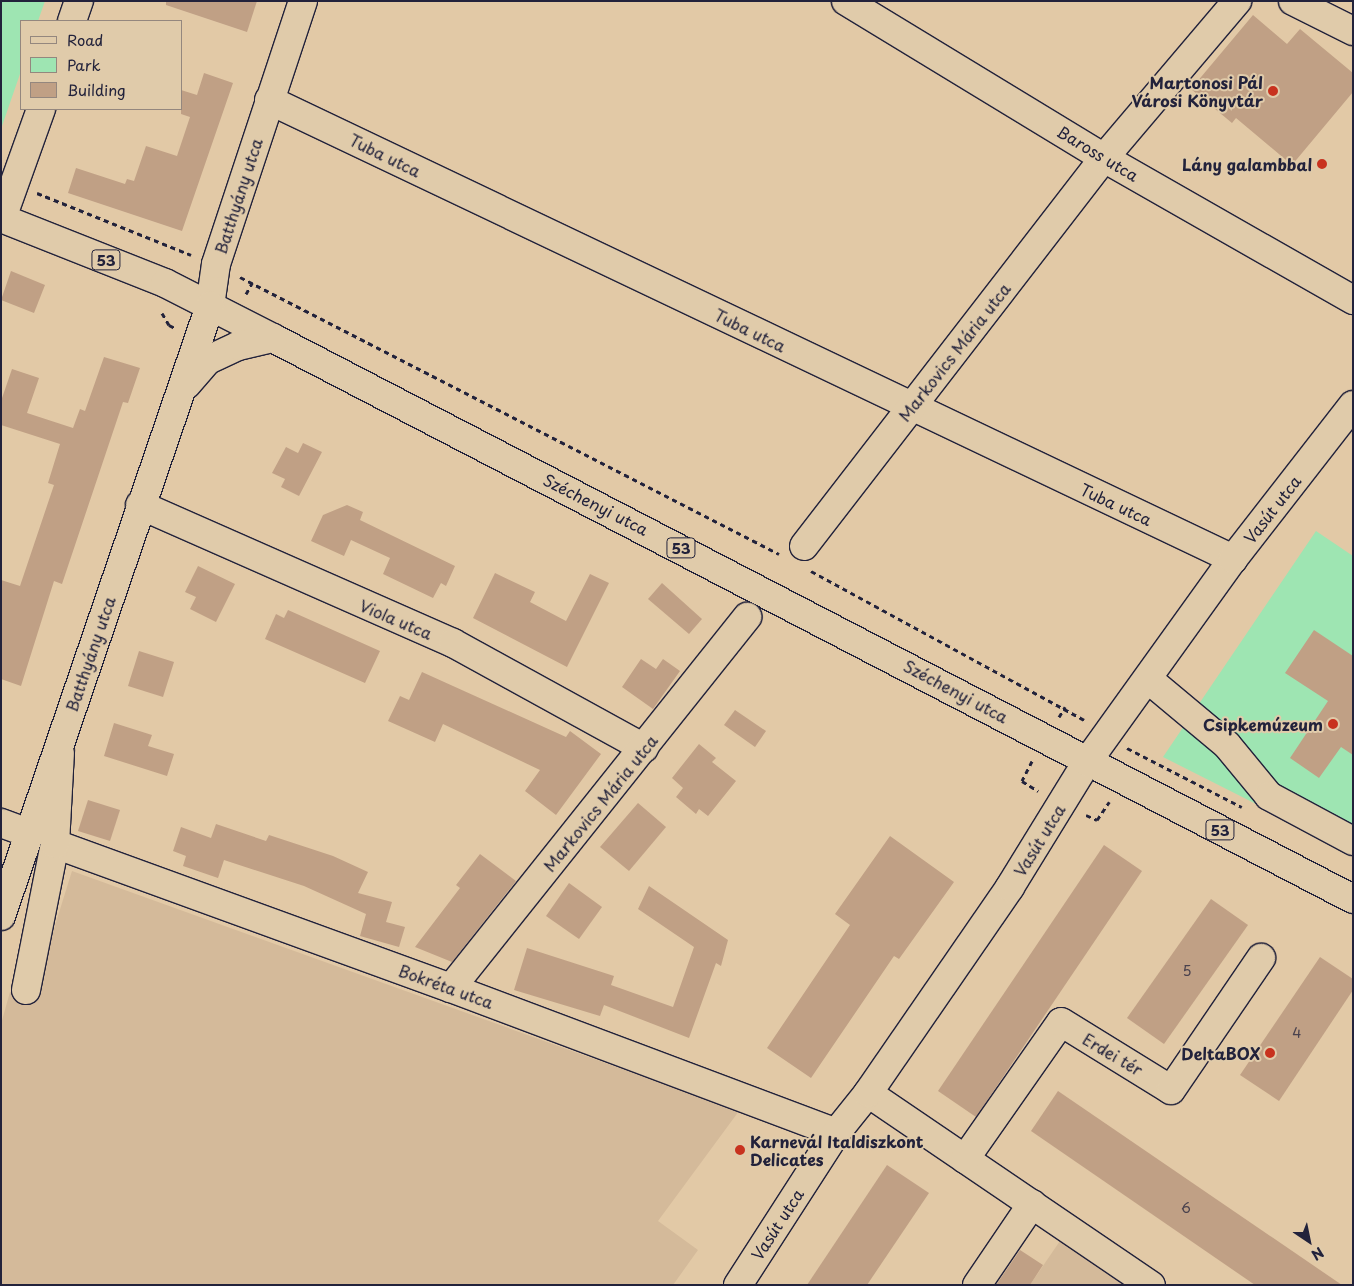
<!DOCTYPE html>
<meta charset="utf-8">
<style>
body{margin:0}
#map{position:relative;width:1354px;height:1286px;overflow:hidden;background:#e2c9a6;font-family:"Playpen Sans",sans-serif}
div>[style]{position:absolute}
.built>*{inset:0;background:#d4ba9a}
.green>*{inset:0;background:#9ee5b2}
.building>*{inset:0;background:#c0a085}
.path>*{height:3px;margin-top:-1.5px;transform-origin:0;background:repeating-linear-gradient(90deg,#22223b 0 5px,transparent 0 9px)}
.roads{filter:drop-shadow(1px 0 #22223b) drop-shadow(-1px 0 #22223b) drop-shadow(0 1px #22223b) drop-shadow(0 -1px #22223b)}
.minor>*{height:28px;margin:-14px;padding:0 14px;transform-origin:14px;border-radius:14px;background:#e0cbaa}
.major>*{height:28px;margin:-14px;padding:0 14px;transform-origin:14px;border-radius:14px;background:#e0cbaa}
.dots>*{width:14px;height:14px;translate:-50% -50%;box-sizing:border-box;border:2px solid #e0cbaa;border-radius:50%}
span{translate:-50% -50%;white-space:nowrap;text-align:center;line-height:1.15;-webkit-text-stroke:4px #e0cbaa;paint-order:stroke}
.number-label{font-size:14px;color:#4a424e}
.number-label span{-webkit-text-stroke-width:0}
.shield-label span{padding:1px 4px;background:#e0cbaa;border:1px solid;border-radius:4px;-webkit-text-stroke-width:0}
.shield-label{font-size:15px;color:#22223b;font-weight:700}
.poi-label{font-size:16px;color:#22223b;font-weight:700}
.right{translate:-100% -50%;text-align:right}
.left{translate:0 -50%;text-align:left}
.street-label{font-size:16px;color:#22223b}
.frame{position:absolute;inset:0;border:2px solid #22223b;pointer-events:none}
.legend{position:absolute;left:20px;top:20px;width:162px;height:90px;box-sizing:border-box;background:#e0cbaa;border:1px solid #94877e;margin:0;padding:6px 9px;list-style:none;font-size:15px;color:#22223b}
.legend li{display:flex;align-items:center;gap:10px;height:25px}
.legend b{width:25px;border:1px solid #94877e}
.north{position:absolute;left:1284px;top:1216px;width:50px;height:50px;-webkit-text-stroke:4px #e0cbaa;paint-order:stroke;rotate:146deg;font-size:14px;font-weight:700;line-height:20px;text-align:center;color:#22223b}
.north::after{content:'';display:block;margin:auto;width:18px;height:22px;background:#22223b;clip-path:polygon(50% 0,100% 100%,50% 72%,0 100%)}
</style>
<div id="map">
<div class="built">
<div style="clip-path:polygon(72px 871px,739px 1111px,658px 1221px,698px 1250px,673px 1285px,1px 1285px,1px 1024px,10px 992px,33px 996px)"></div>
<div style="clip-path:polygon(1062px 1238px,1132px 1285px,1030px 1285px)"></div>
</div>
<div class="green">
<div style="clip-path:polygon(1px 1px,45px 1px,38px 21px,21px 21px,21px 71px,1px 129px)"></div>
<div style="clip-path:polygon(1316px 531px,1353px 556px,1353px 853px,1163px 757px)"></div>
</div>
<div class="building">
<div style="clip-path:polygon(166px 1px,257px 1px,247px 32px,166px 5px)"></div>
<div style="clip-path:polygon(1253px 15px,1287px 44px,1300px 29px,1353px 73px,1353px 92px,1292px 165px,1236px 118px,1232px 123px,1191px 89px)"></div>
<div style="clip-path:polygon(204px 73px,233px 83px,182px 231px,68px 193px,76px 168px,125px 184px,127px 179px,134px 181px,146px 146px,177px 156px,190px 117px,181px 114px,181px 90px,197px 95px)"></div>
<div style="clip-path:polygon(11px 271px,45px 285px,34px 313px,1px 300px)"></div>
<div style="clip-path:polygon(104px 357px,140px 368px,128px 403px,123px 402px,62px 584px,54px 581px,21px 686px,1px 679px,1px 580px,20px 586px,54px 485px,48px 483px,60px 444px,1px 425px,1px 401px,12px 369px,39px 378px,27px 413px,73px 428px,80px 409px,85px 411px)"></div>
<div style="clip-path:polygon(303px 443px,322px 452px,299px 496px,281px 487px,285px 479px,272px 473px,286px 447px,298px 453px)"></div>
<div style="clip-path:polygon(347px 505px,363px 512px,360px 520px,455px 566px,446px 586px,441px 583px,433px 598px,383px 574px,390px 558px,351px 540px,344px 556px,311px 541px,323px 515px)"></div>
<div style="clip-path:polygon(198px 566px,235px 584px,216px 622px,190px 609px,196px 597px,185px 592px)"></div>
<div style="clip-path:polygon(495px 573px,535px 592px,530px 602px,566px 621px,590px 574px,609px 583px,567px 667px,473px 618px)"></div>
<div style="clip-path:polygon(662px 583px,702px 619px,689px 634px,648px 599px)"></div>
<div style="clip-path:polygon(288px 610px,380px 651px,365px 683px,265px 639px,276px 614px,284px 618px)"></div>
<div style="clip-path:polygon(1314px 630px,1353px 656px,1353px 755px,1341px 747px,1319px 778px,1290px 758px,1328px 701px,1285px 673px)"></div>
<div style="clip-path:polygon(139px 651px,174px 662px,163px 697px,128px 686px)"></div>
<div style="clip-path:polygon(641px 659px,656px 669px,663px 659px,680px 671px,653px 709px,622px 687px)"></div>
<div style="clip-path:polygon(422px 672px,566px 737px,570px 731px,601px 754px,556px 815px,525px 791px,540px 770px,443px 724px,435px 742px,388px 721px,400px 696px,409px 700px)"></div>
<div style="clip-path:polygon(735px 710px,766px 731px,755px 747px,724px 725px)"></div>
<div style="clip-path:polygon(114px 723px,152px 735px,148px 746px,174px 754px,167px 776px,104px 756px)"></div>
<div style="clip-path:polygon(699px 744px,716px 758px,712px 762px,736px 781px,708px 816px,699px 809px,696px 814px,676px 797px,683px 788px,672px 778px)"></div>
<div style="clip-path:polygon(88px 800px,120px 810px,110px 841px,78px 831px)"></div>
<div style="clip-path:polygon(638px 803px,666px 827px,629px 871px,600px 847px)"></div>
<div style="clip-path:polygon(216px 824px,266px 841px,269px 835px,333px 856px,368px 872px,358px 893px,392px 902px,386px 922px,405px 927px,399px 947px,360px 936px,366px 914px,304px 886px,224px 860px,218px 878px,183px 866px,186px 856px,173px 851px,181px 827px,211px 838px)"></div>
<div style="clip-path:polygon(890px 836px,954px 882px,899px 959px,894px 956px,811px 1078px,767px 1048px,850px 925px,835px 914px)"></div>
<div style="clip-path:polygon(1104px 845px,1142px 871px,976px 1117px,938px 1091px)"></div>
<div style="clip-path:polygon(480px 854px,516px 881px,452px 962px,415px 947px,460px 888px,456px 885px)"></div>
<div style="clip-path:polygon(569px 883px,602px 907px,579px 939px,546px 916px)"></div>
<div style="clip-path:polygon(649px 886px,728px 940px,721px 966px,716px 963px,689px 1038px,604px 1005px,600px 1016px,514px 990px,527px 948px,614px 976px,611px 985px,673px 1007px,694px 947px,638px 909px)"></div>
<div style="clip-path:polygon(1211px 899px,1248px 925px,1164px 1044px,1127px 1018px)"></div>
<div style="clip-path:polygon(1320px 957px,1353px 979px,1353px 990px,1279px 1101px,1240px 1075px)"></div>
<div style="clip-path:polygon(1058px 1091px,1342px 1285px,1255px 1285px,1031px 1131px)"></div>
<div style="clip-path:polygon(887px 1165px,929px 1193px,867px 1285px,807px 1285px)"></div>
<div style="clip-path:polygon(1020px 1250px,1043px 1265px,1030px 1285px,996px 1285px)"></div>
</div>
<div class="path">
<div style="left:37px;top:193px;width:166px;rotate:21.9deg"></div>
<div style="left:240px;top:277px;width:606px;rotate:27.2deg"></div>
<div style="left:246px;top:294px;width:13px;rotate:-61deg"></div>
<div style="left:162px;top:313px;width:14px;rotate:60deg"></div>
<div style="left:169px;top:325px;width:7px;rotate:27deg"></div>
<div style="left:811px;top:571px;width:311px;rotate:28.6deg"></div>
<div style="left:1059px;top:717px;width:12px;rotate:-59deg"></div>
<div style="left:1127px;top:748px;width:129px;rotate:27.2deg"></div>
<div style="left:1032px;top:761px;width:22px;rotate:117deg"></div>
<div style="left:1022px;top:781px;width:19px;rotate:32deg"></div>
<div style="left:1086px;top:815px;width:12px;rotate:24deg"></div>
<div style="left:1097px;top:820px;width:22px;rotate:-56deg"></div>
</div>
<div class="roads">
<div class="minor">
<div style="left:846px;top:1px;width:302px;rotate:31.3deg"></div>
<div style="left:1104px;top:158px;width:287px;rotate:29.7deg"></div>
<div style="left:1293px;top:1px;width:67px;rotate:26.6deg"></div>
<div style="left:72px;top:21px;width:21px;rotate:-71deg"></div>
<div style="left:269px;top:100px;width:1068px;rotate:25.46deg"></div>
<div style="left:2px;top:218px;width:116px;rotate:-70.3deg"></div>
<div style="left:210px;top:306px;width:42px;rotate:-81.9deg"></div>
<div style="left:216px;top:264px;width:277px;rotate:-71.7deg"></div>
<div style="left:140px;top:505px;width:342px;rotate:23.8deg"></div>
<div style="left:453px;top:643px;width:218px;rotate:28.8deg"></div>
<div style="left:804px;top:546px;width:490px;rotate:-52.3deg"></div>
<div style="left:1104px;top:158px;width:206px;rotate:-49.7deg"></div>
<div style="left:1148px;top:679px;width:103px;rotate:39.9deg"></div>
<div style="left:1227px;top:745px;width:66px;rotate:50.5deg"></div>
<div style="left:1269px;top:796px;width:95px;rotate:28.2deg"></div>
<div style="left:1px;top:823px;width:30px;rotate:20deg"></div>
<div style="left:55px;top:844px;width:421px;rotate:20deg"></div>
<div style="left:451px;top:988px;width:411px;rotate:20.6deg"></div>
<div style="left:451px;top:988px;width:475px;rotate:-51.4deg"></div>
<div style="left:26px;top:990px;width:149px;rotate:-78.8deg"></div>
<div style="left:55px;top:844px;width:91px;rotate:-86.9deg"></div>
<div style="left:868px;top:1093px;width:342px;rotate:34.2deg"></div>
<div style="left:965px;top:1159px;width:167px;rotate:-55deg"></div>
<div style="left:1061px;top:1022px;width:129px;rotate:31.7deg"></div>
<div style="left:1171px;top:1090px;width:160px;rotate:-55.7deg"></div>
<div style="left:738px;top:1285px;width:181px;rotate:-57.2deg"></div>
<div style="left:836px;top:1133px;width:51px;rotate:-51.3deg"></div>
<div style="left:868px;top:1093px;width:250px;rotate:-55.4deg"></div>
<div style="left:1010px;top:887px;width:147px;rotate:-58.4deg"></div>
<div style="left:1087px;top:762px;width:250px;rotate:-54.3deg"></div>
<div style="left:1233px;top:559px;width:195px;rotate:-52.1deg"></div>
<div style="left:977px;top:1285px;width:98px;rotate:-55.8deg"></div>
</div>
<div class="major">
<div style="left:1px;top:218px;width:176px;rotate:21.6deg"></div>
<div style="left:165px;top:283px;width:121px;rotate:27deg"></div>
<div style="left:273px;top:338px;width:1217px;rotate:27.45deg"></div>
<div style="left:187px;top:384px;width:32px;rotate:-49deg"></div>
<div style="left:208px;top:360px;width:33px;rotate:-25deg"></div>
<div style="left:238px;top:346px;width:36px;rotate:-13deg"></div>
<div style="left:1px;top:916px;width:645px;rotate:-71.09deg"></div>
</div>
</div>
<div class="dots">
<div style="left:1273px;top:91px;background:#c8321e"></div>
<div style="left:1322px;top:164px;background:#c8321e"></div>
<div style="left:1333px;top:724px;background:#c8321e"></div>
<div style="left:1270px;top:1053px;background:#c8321e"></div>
<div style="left:740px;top:1150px;background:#c8321e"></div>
</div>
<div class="number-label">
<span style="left:1187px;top:971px">5</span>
<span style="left:1297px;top:1033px">4</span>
<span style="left:1186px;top:1208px">6</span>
</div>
<div class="shield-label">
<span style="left:106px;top:260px">53</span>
<span style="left:681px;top:548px">53</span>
<span style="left:1220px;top:830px">53</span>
</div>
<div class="poi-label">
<span class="right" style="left:1263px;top:91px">Martonosi Pál<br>Városi Könyvtár</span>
<span class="right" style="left:1312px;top:164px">Lány galambbal</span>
<span class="right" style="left:1323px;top:724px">Csipkemúzeum</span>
<span class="right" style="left:1260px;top:1053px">DeltaBOX</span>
<span class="left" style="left:750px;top:1150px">Karnevál Italdiszkont<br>Delicates</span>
</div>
<div class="street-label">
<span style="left:1098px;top:153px;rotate:31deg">Baross utca</span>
<span style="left:385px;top:155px;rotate:26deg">Tuba utca</span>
<span style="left:238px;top:196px;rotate:-72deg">Batthyány utca</span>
<span style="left:750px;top:330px;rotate:26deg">Tuba utca</span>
<span style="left:954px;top:352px;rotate:-52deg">Markovics Mária utca</span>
<span style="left:596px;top:504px;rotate:27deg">Széchenyi utca</span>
<span style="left:1116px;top:504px;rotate:25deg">Tuba utca</span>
<span style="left:1272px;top:509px;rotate:-52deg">Vasút utca</span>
<span style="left:396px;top:619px;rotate:23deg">Viola utca</span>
<span style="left:90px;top:654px;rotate:-71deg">Batthyány utca</span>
<span style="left:956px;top:691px;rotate:28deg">Széchenyi utca</span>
<span style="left:600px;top:803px;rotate:-51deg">Markovics Mária utca</span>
<span style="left:1039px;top:840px;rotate:-58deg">Vasút utca</span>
<span style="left:446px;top:986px;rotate:20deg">Bokréta utca</span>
<span style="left:1113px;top:1054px;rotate:31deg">Erdei tér</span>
<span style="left:777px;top:1224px;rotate:-57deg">Vasút utca</span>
</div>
<div class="frame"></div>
<ul class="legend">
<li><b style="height:6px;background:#e0cbaa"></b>Road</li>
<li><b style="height:14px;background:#9ee5b2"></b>Park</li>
<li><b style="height:14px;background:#c0a085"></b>Building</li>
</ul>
<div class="north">N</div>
</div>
